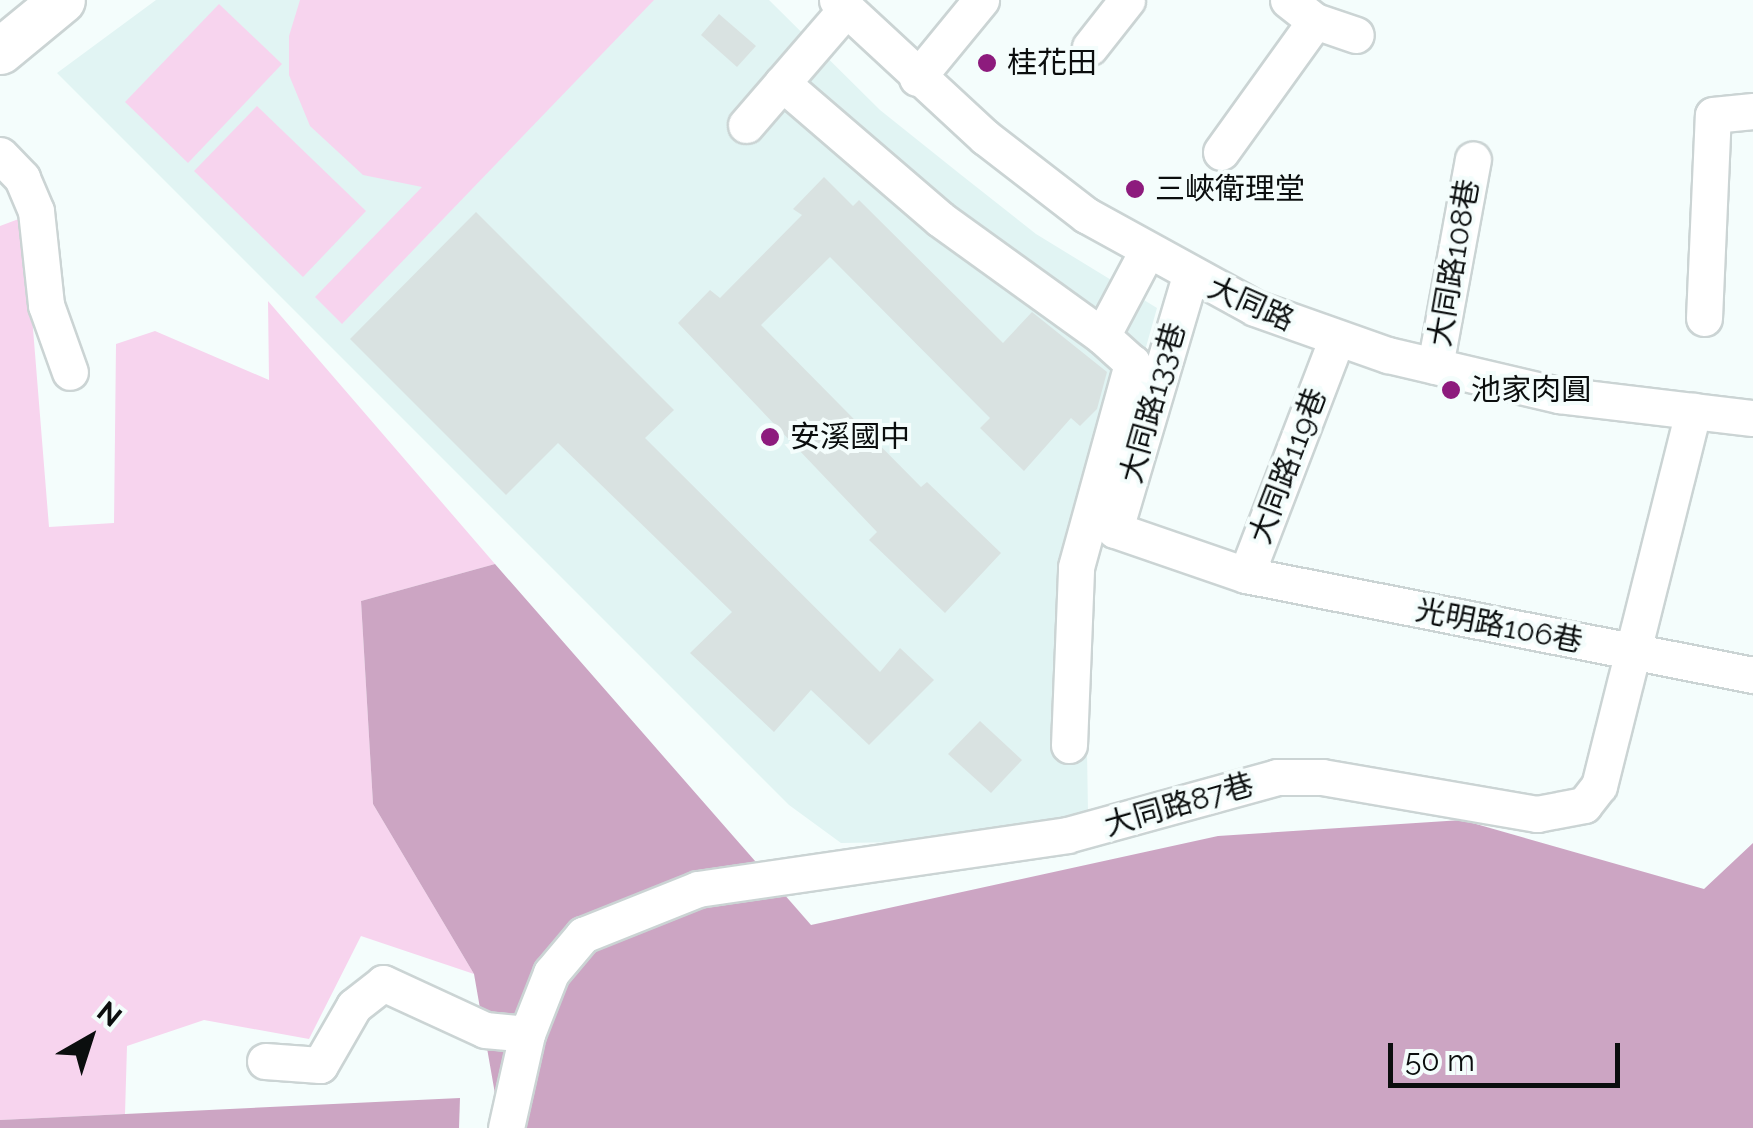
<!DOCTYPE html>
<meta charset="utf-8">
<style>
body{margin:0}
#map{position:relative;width:1753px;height:1128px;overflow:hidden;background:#f4fdfc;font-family:Raleway,"Noto Sans TC",sans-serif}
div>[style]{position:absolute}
.built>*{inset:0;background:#e1f4f3}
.green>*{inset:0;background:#f7d4ee}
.forest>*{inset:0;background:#cca5c3}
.building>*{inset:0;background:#d9e2e1}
.roads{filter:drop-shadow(2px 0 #cbd4d4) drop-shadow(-2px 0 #cbd4d4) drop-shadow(0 2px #cbd4d4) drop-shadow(0 -2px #cbd4d4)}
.minor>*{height:35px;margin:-17.5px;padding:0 17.5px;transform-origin:17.5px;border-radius:17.5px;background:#fff}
.major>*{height:45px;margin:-22.5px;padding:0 22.5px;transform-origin:22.5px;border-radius:22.5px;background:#fff}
.dots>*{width:28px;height:28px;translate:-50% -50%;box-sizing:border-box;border:5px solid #f4fdfc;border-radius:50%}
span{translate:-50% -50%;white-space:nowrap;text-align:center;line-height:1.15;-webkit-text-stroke:8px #f4fdfc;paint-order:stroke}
.poi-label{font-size:30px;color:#0b0e0e}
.left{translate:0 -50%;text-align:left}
.street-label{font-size:30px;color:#0b0e0e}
.north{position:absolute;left:40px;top:988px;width:100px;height:100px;-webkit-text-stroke:8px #f4fdfc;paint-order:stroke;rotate:39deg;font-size:28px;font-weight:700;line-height:40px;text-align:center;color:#0b0e0e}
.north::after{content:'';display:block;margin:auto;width:35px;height:45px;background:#0b0e0e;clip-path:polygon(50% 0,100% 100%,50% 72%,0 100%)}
.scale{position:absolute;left:1388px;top:1043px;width:232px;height:45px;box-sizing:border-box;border:5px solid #0b0e0e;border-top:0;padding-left:12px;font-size:30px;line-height:35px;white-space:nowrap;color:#0b0e0e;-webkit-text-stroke:8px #f4fdfc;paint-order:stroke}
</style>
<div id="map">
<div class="built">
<div style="clip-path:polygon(156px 0,769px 0,880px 110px,960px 174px,1036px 234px,1157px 308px,1084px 567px,1088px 812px,964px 841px,841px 843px,789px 805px,57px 73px)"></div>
</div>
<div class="green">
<div style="clip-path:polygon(300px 0,654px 0,342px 324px,315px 297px,422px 187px,363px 175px,310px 126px,289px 75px,289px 36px)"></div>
<div style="clip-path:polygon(219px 4px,282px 64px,188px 163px,125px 102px)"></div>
<div style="clip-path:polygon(257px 106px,366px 211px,303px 277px,194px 171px)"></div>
<div style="clip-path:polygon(24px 217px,49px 527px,114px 523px,116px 344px,155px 331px,269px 380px,268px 301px,495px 564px,361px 601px,373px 804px,474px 974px,361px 936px,309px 1039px,204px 1020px,127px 1046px,125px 1114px,0 1120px,0 226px)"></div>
</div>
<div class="forest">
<div style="clip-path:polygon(495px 564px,811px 925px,1218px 836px,1462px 820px,1704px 889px,1753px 843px,1753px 1128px,501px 1128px,474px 974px,373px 804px,361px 601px)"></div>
<div style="clip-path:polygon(460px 1098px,459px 1128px,0 1128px,0 1120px)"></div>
</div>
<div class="building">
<div style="clip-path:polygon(719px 14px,756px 46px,737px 67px,701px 35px)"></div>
<div style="clip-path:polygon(824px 177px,853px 206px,859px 200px,1003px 343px,1032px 312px,1107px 372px,1097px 409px,1080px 426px,1071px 418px,1024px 471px,980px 428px,990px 418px,830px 257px,761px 325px,921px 487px,927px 482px,1001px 553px,945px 613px,869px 540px,877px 532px,678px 323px,710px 290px,720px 298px,802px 215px,793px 209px)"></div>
<div style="clip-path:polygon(476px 212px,674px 410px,645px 438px,880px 672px,900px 648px,934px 680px,869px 745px,811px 690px,774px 732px,690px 653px,732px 612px,558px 443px,506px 495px,350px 339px)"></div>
<div style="clip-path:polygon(980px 721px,1022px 760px,991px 793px,948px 754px)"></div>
</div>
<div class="roads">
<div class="minor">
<div style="left:837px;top:0;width:202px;rotate:42.8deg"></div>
<div style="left:985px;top:137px;width:128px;rotate:37.7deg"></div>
<div style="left:1086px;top:215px;width:193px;rotate:28.8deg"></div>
<div style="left:1255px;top:308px;width:141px;rotate:19.5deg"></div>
<div style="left:1388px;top:355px;width:176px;rotate:13.2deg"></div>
<div style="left:1559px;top:395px;width:195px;rotate:6.8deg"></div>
<div style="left:1288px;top:0;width:34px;rotate:38deg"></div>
<div style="left:1315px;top:21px;width:43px;rotate:18.9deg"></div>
<div style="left:1090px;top:47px;width:60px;rotate:-51.8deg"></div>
<div style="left:917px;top:78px;width:101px;rotate:-50.6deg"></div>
<div style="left:782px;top:83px;width:208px;rotate:40.7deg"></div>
<div style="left:940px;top:219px;width:200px;rotate:35.8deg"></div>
<div style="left:746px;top:125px;width:153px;rotate:-49.2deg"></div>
<div style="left:1221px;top:152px;width:161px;rotate:-54.3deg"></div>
<div style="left:0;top:155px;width:32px;rotate:46deg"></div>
<div style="left:22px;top:178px;width:36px;rotate:67deg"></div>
<div style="left:36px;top:211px;width:95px;rotate:83.9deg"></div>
<div style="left:46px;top:305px;width:71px;rotate:70.3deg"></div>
<div style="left:1190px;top:276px;width:265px;rotate:106.5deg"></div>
<div style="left:1115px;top:530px;width:139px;rotate:19deg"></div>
<div style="left:1246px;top:575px;width:252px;rotate:-69deg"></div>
<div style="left:1704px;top:318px;width:203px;rotate:-87.5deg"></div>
<div style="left:1713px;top:115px;width:40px;rotate:-5.7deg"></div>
<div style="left:1435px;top:366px;width:210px;rotate:-79.6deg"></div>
<div style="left:1246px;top:575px;width:517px;rotate:11.16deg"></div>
<div style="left:1069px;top:745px;width:178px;rotate:-87.7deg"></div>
<div style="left:1076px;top:567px;width:212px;rotate:-74.6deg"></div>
<div style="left:1132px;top:363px;width:40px;rotate:-138deg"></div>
<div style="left:1102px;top:336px;width:96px;rotate:-62.1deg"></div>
<div style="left:265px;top:1061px;width:55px;rotate:4.2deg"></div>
<div style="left:320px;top:1065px;width:68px;rotate:-60deg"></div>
<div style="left:354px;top:1006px;width:37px;rotate:-38deg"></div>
<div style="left:383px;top:983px;width:112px;rotate:24.7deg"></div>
<div style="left:485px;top:1030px;width:42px;rotate:5.4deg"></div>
<div style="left:506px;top:1128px;width:96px;rotate:-77.4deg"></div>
<div style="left:527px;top:1034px;width:66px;rotate:-68.5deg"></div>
<div style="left:551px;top:973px;width:50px;rotate:-49.9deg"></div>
<div style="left:583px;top:935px;width:124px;rotate:-21.8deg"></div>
<div style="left:698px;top:889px;width:373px;rotate:-8.3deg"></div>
<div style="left:1067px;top:835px;width:218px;rotate:-15.4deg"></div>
<div style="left:1277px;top:777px;width:45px"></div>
<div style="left:1322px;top:777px;width:218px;rotate:9.8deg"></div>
<div style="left:1537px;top:814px;width:48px;rotate:-10.8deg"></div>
<div style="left:1584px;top:805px;width:24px;rotate:-52deg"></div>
<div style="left:1599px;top:786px;width:387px;rotate:-75.9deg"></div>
</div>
<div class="major">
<div style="left:0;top:51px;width:80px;rotate:-39.4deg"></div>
</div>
</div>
<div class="dots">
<div style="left:987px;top:63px;background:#8d1b7d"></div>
<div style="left:1135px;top:189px;background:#8d1b7d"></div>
<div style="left:1451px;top:390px;background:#8d1b7d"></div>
<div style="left:770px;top:437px;background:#8d1b7d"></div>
</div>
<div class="poi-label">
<span class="left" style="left:1007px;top:63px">桂花田</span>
<span class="left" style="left:1155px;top:189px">三峽衛理堂</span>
<span class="left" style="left:1471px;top:390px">池家肉圓</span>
<span class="left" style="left:790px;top:437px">安溪國中</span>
</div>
<div class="street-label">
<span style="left:1454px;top:263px;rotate:-80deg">大同路108巷</span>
<span style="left:1251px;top:304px;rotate:24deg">大同路</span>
<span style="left:1153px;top:403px;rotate:-74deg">大同路133巷</span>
<span style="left:1288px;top:466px;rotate:-69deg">大同路119巷</span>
<span style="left:1499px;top:626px;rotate:11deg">光明路106巷</span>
<span style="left:1179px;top:805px;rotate:-16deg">大同路87巷</span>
</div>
<div class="north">N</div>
<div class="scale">50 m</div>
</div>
